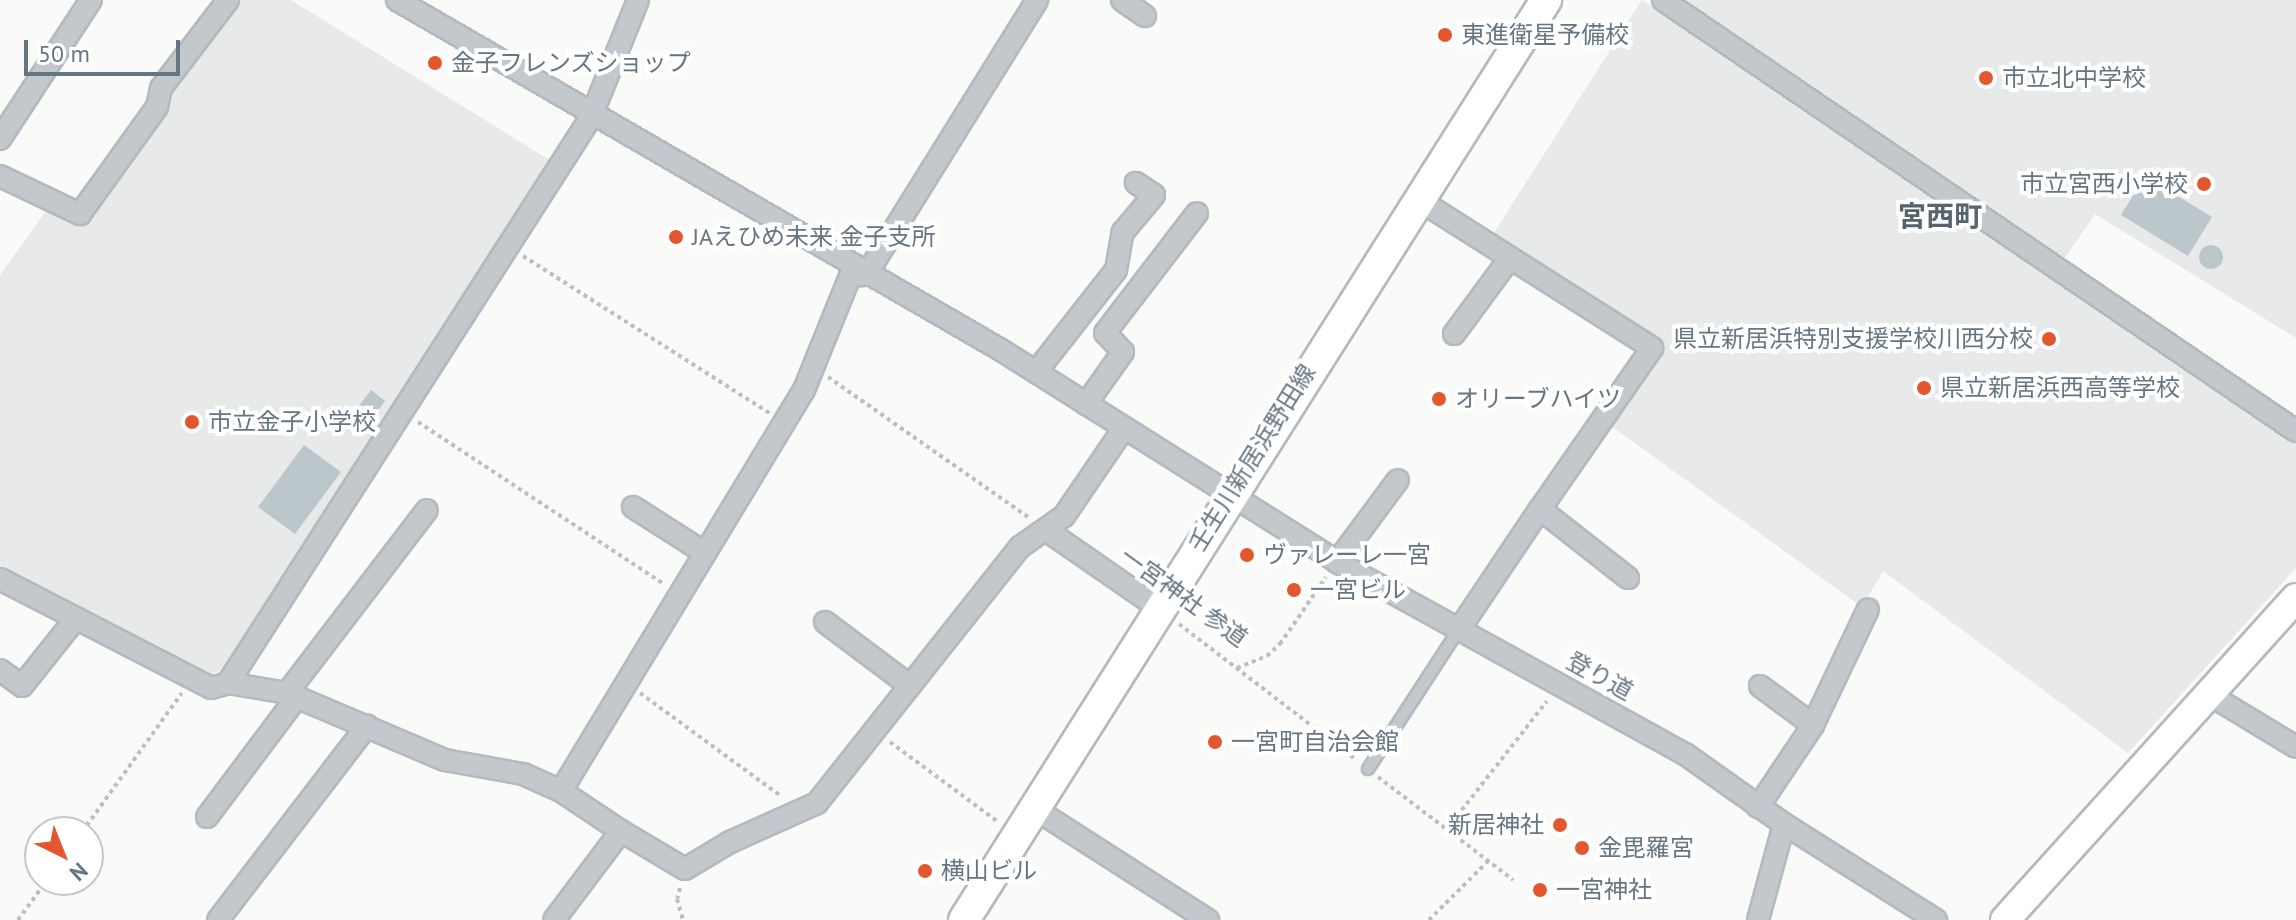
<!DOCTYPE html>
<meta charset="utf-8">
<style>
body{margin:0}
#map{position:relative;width:2296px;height:920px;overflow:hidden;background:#fafaf8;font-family:"PT Sans","Noto Sans JP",sans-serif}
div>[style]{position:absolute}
.built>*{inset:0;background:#e8e9e9}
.water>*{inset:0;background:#bbc7cb}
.round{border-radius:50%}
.path>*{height:4px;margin-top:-2px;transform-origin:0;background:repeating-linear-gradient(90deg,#bbbfc2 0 4px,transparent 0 8px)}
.roads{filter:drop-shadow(2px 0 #b3babf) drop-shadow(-2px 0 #b3babf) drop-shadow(0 2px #b3babf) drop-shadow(0 -2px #b3babf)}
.lane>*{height:10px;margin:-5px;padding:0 5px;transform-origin:5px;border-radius:5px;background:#c3c8cc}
.street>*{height:20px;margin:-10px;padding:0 10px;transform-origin:10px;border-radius:10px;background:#c3c8cc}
.secondary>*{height:28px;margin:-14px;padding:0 14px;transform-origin:14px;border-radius:14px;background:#fff}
.primary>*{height:30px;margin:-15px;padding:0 15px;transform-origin:15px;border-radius:15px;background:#fff}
.dots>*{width:22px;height:22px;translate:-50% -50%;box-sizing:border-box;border:4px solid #fff;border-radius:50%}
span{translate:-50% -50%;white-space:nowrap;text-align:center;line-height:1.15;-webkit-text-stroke:8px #fff;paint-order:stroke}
.poi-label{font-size:24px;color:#657683}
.left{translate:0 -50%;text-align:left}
.right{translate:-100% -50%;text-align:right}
.street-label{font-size:24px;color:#657683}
.quarter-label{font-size:28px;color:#57646e;font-weight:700}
.north{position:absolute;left:24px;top:816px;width:80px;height:80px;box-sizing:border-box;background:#fff;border:2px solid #c1c8cd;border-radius:50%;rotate:137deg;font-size:22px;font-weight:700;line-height:32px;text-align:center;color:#657683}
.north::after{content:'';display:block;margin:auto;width:28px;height:36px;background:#e4572e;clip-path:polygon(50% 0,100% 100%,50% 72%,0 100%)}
.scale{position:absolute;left:24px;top:40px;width:156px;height:36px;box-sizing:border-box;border:4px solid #657683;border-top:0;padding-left:10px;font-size:24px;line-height:28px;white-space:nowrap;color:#657683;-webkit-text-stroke:6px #fff;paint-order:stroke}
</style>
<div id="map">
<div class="built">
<div style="clip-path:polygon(233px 0,291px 0,551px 161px,226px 668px,208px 676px,0 568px,0 275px,49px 207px,81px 219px,165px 89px)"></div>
<div style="clip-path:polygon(1642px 0,2296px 444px,2296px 568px,2128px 753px,1883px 571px,1862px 607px,1607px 423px,1662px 353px,1658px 339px,1492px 236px)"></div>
<div style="clip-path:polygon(1683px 0,2296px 0,2296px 338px,2095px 214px,2063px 261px)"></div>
</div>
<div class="water">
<div style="clip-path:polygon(2145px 176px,2212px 217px,2188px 256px,2121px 215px)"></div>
<div class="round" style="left:2199px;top:245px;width:24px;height:24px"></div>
<div style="clip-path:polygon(371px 390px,385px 401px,366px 426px,352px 415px)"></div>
<div style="clip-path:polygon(304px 445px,341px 472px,295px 534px,258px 507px)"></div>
</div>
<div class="path">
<div style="left:523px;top:256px;width:292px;rotate:32.5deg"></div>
<div style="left:828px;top:377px;width:244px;rotate:35deg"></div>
<div style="left:418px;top:422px;width:295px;rotate:33.4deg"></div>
<div style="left:1179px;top:624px;width:223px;rotate:37.5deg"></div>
<div style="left:1237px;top:668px;width:32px;rotate:-22deg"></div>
<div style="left:1267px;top:656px;width:18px;rotate:-43deg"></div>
<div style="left:1280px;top:644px;width:81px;rotate:-55.5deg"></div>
<div style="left:640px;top:693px;width:176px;rotate:36.2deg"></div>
<div style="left:890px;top:742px;width:134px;rotate:36.5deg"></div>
<div style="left:1378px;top:777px;width:170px;rotate:37.3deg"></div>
<div style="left:1447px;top:829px;width:162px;rotate:-52deg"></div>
<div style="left:82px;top:832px;width:171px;rotate:-54.3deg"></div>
<div style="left:680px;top:888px;width:11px;rotate:105deg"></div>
<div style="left:677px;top:899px;width:22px;rotate:74deg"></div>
<div style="left:18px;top:920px;width:49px;rotate:-54.1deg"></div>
<div style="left:1429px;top:920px;width:83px;rotate:-45deg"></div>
</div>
<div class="roads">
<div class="lane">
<div style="left:1368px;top:769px;width:165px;rotate:-56.9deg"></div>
</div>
<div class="street">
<div style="left:397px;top:0;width:698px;rotate:30.09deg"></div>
<div style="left:1001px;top:350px;width:397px;rotate:32.2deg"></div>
<div style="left:1337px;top:562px;width:397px;rotate:28.9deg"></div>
<div style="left:1685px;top:754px;width:121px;rotate:35.3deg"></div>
<div style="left:1784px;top:824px;width:180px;rotate:32.3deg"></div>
<div style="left:1122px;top:0;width:28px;rotate:35deg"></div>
<div style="left:1663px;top:0;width:766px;rotate:34.25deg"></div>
<div style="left:0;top:139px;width:166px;rotate:-56.8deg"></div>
<div style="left:0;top:176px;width:89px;rotate:25.4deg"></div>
<div style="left:80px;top:214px;width:132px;rotate:-54.3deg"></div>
<div style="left:157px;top:107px;width:19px;rotate:-78deg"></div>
<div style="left:161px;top:88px;width:111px;rotate:-52.7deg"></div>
<div style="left:1416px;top:198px;width:280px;rotate:32.4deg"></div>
<div style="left:1652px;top:348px;width:196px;rotate:124.8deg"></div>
<div style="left:1540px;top:509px;width:112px;rotate:38.1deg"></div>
<div style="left:1454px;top:334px;width:94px;rotate:-53.6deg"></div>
<div style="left:1036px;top:372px;width:130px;rotate:-51.9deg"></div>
<div style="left:1116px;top:270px;width:39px;rotate:-80deg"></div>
<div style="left:1123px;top:232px;width:48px;rotate:-50deg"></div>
<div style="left:1154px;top:195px;width:22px;rotate:-146deg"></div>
<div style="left:1086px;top:404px;width:64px;rotate:-54.6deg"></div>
<div style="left:1123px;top:352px;width:26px;rotate:-133deg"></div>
<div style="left:1105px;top:333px;width:151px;rotate:-52.5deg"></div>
<div style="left:633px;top:507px;width:85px;rotate:32.6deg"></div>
<div style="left:1046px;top:530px;width:139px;rotate:34.7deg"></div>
<div style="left:1337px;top:562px;width:102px;rotate:-53.4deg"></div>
<div style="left:0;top:579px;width:237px;rotate:27.3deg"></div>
<div style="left:211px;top:688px;width:18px;rotate:-16deg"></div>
<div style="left:228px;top:683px;width:60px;rotate:9.6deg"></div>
<div style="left:287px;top:693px;width:172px;rotate:23deg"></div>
<div style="left:445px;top:760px;width:79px;rotate:10.2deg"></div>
<div style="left:523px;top:774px;width:42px;rotate:24.1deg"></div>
<div style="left:561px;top:791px;width:72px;rotate:33.7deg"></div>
<div style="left:621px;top:831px;width:111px;rotate:127deg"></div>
<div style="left:825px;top:622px;width:105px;rotate:36.9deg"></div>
<div style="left:1458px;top:631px;width:147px;rotate:-56.1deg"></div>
<div style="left:0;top:670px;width:27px;rotate:36deg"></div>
<div style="left:22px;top:686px;width:87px;rotate:-51.5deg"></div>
<div style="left:228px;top:683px;width:672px;rotate:-57.33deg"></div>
<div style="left:591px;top:117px;width:126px;rotate:-68.1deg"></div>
<div style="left:1760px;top:686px;width:66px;rotate:36.3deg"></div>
<div style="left:287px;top:693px;width:230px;rotate:-52.6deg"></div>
<div style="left:2210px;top:695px;width:100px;rotate:31.2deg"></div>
<div style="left:561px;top:791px;width:469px;rotate:-58.8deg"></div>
<div style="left:804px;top:390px;width:123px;rotate:-68deg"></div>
<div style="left:850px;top:276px;width:16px;rotate:-4deg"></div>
<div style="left:866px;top:275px;width:324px;rotate:-58.1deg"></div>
<div style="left:1758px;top:807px;width:99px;rotate:-56.1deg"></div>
<div style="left:1813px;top:725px;width:128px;rotate:-64.6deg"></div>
<div style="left:1035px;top:809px;width:206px;rotate:32.7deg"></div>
<div style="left:207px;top:817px;width:150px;rotate:-53.1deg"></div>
<div style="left:621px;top:831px;width:74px;rotate:30.7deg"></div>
<div style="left:685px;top:869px;width:52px;rotate:-31deg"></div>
<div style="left:730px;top:842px;width:95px;rotate:-24.1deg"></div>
<div style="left:817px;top:803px;width:327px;rotate:-51.6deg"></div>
<div style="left:1020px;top:547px;width:54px;rotate:-35.2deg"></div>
<div style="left:1064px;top:516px;width:107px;rotate:-55.7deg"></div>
<div style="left:218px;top:920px;width:245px;rotate:-52.5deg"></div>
<div style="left:1758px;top:920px;width:99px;rotate:-74.8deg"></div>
</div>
<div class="secondary">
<div style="left:2005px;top:920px;width:434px;rotate:-47.9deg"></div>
</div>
<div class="primary">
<div style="left:964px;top:920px;width:1089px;rotate:-57.68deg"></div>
</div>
</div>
<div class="dots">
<div style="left:1445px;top:35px;background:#e4572e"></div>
<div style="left:435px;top:63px;background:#e4572e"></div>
<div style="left:1986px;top:78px;background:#e4572e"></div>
<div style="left:2204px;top:184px;background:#e4572e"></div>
<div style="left:676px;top:237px;background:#e4572e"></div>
<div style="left:2049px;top:339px;background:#e4572e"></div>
<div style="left:1924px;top:388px;background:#e4572e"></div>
<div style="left:1439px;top:399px;background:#e4572e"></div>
<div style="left:192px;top:422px;background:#e4572e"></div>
<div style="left:1247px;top:555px;background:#e4572e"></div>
<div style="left:1294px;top:590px;background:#e4572e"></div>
<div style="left:1215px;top:742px;background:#e4572e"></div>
<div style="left:1560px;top:825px;background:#e4572e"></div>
<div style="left:1582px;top:848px;background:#e4572e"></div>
<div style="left:925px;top:871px;background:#e4572e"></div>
<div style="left:1540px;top:890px;background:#e4572e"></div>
</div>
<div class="poi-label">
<span class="left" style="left:1461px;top:35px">東進衛星予備校</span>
<span class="left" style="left:451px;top:63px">金子フレンズショップ</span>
<span class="left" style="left:2002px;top:78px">市立北中学校</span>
<span class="right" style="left:2188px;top:184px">市立宮西小学校</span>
<span class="left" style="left:692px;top:237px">JAえひめ未来 金子支所</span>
<span class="right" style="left:2033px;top:339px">県立新居浜特別支援学校川西分校</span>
<span class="left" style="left:1940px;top:388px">県立新居浜西高等学校</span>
<span class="left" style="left:1455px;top:399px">オリーブハイツ</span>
<span class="left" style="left:208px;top:422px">市立金子小学校</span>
<span class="left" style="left:1263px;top:555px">ヴァレーレ一宮</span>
<span class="left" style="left:1310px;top:590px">一宮ビル</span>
<span class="left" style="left:1231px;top:742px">一宮町自治会館</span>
<span class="right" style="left:1544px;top:825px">新居神社</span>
<span class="left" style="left:1598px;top:848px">金毘羅宮</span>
<span class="left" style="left:941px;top:871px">横山ビル</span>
<span class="left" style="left:1556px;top:890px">一宮神社</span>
</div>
<div class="street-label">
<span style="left:1252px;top:458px;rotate:-58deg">壬生川新居浜野田線</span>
<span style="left:1184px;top:597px;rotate:36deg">一宮神社 参道</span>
<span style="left:1600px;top:676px;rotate:29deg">登り道</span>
</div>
<div class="quarter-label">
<span style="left:1940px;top:216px">宮西町</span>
</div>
<div class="north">N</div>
<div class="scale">50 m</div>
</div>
